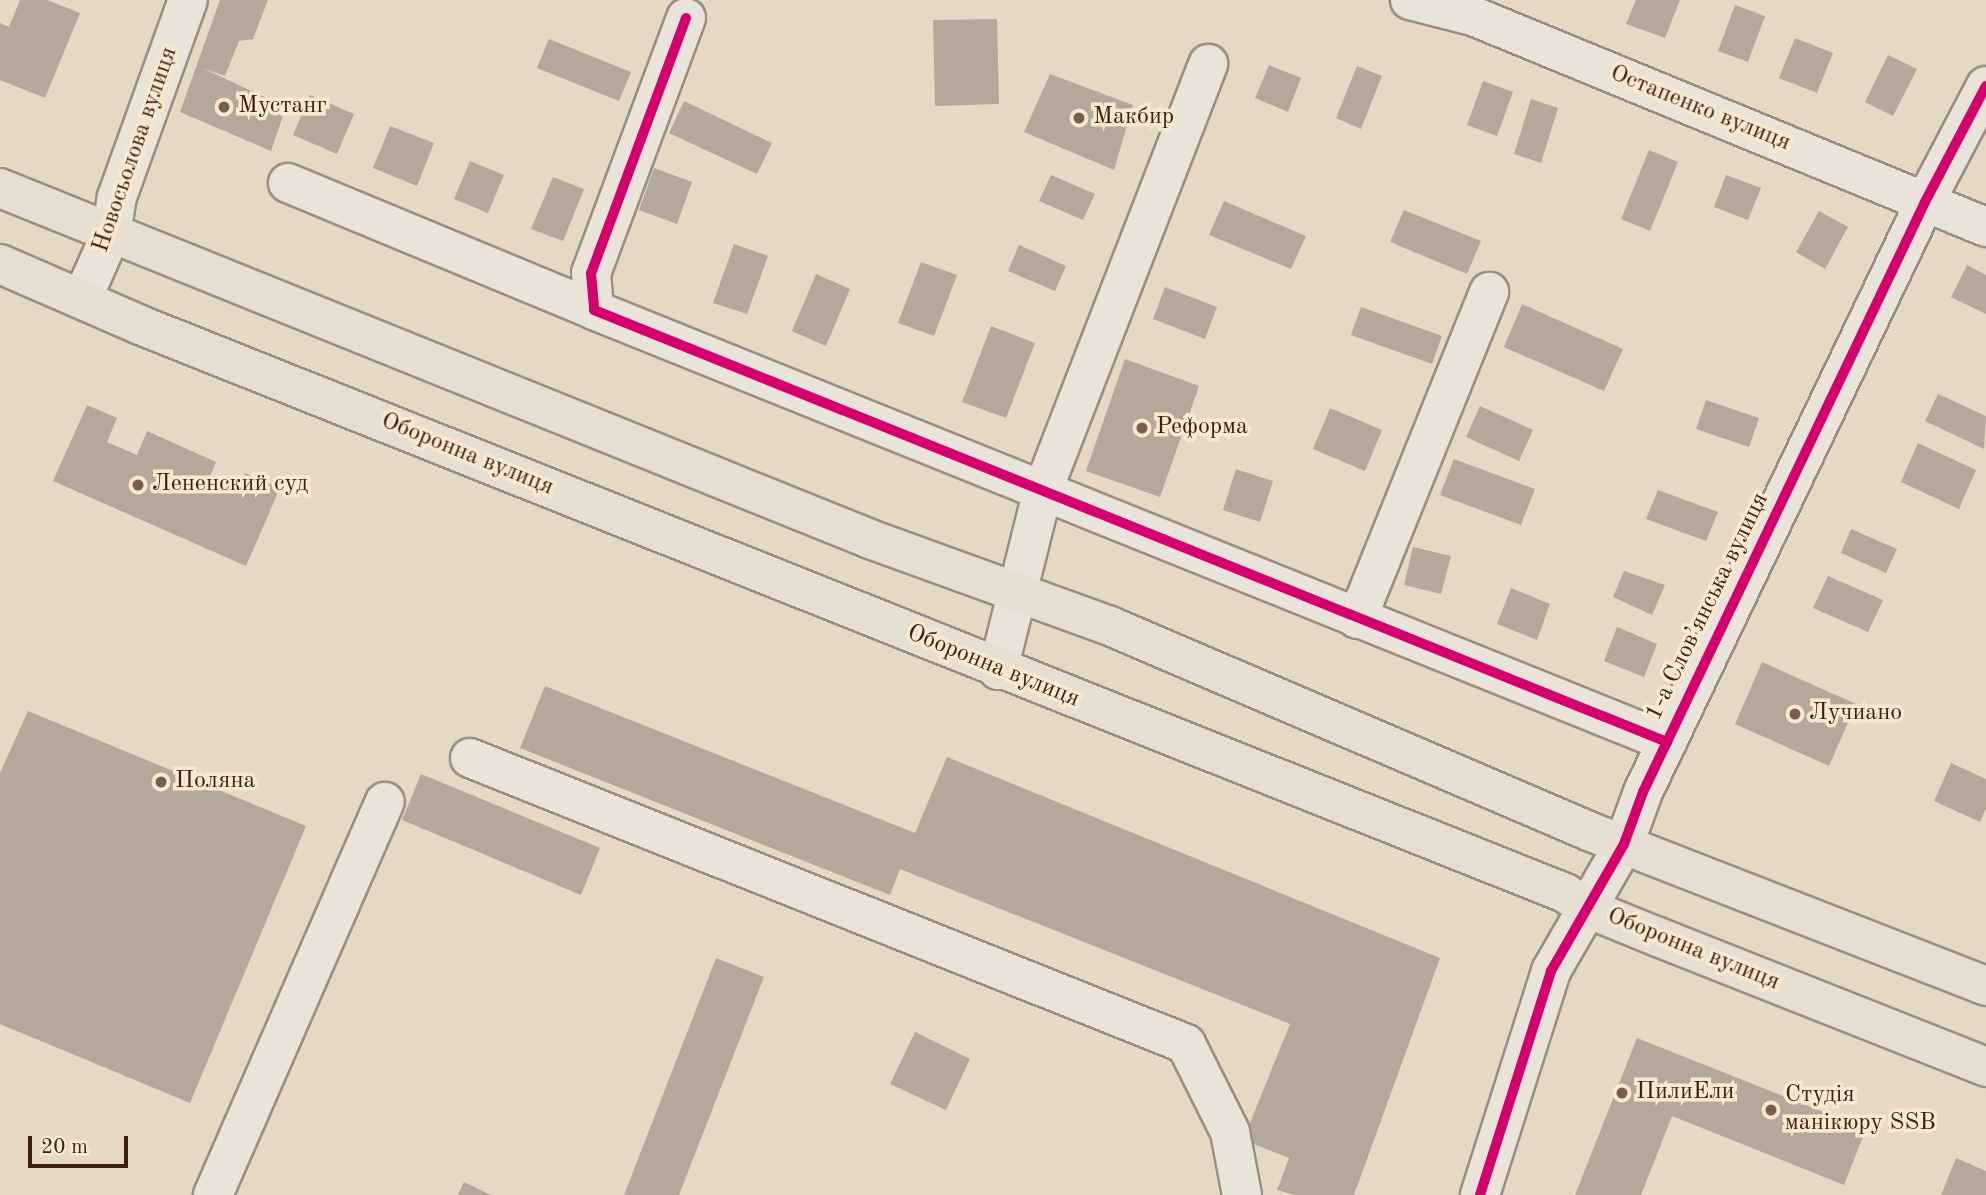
<!DOCTYPE html>
<meta charset="utf-8">
<style>
body{margin:0}
#map{position:relative;width:1986px;height:1195px;overflow:hidden;background:#e5d8c5;font-family:"Old Standard TT",serif}
div>[style]{position:absolute}
.building>*{inset:0;background:#b3a89b}
.roads{filter:drop-shadow(2px 0 #998e81) drop-shadow(-2px 0 #998e81) drop-shadow(0 2px #998e81) drop-shadow(0 -2px #998e81)}
.minor>*{height:38px;margin:-19px;padding:0 19px;transform-origin:19px;border-radius:19px;background:#e9e3d9}
.major>*{height:38px;margin:-19px;padding:0 19px;transform-origin:19px;border-radius:19px;background:#e6ded3}
.cycleway>*{height:10px;margin:-5px;padding:0 5px;transform-origin:5px;border-radius:5px;background:#d6006c}
.dots>*{width:19px;height:19px;translate:-50% -50%;box-sizing:border-box;border:4px solid #f7e8d0;border-radius:50%}
span{translate:-50% -50%;white-space:nowrap;text-align:center;line-height:1.15;-webkit-text-stroke:7px #f7e8d0;paint-order:stroke}
.poi-label{font-size:24px;color:#3c2011}
.left{translate:0 -50%;text-align:left}
.street-label{font-size:24px;color:#3c2011}
.scale{position:absolute;left:28px;top:1136px;width:100px;height:32px;box-sizing:border-box;border:4px solid #3c2011;border-top:0;padding-left:9px;font-size:21px;line-height:24px;white-space:nowrap;color:#3c2011;-webkit-text-stroke:5px #f7e8d0;paint-order:stroke}
</style>
<div id="map">
<div class="building">
<div style="clip-path:polygon(20px 0,47px 0,80px 13px,45px 98px,0 80px,0 23px,9px 27px)"></div>
<div style="clip-path:polygon(220px 0,268px 0,253px 39px,239px 41px,225px 76px,202px 68px,286px 107px,271px 151px,180px 112px)"></div>
<div style="clip-path:polygon(1636px 0,1680px 0,1665px 38px,1626px 24px)"></div>
<div style="clip-path:polygon(1735px 5px,1765px 16px,1748px 62px,1718px 51px)"></div>
<div style="clip-path:polygon(997px 19px,999px 104px,935px 106px,933px 20px)"></div>
<div style="clip-path:polygon(1795px 38px,1833px 53px,1817px 93px,1779px 78px)"></div>
<div style="clip-path:polygon(549px 39px,631px 72px,619px 101px,537px 68px)"></div>
<div style="clip-path:polygon(1888px 55px,1917px 69px,1893px 116px,1865px 102px)"></div>
<div style="clip-path:polygon(1269px 65px,1301px 78px,1288px 112px,1255px 98px)"></div>
<div style="clip-path:polygon(1357px 66px,1382px 76px,1361px 129px,1336px 118px)"></div>
<div style="clip-path:polygon(1050px 74px,1133px 105px,1114px 170px,1024px 132px)"></div>
<div style="clip-path:polygon(1483px 81px,1513px 92px,1497px 136px,1467px 125px)"></div>
<div style="clip-path:polygon(310px 95px,354px 114px,337px 154px,293px 135px)"></div>
<div style="clip-path:polygon(1531px 99px,1558px 108px,1541px 163px,1514px 154px)"></div>
<div style="clip-path:polygon(684px 101px,772px 143px,757px 174px,669px 133px)"></div>
<div style="clip-path:polygon(390px 126px,434px 143px,417px 186px,373px 168px)"></div>
<div style="clip-path:polygon(1649px 150px,1678px 162px,1650px 231px,1621px 219px)"></div>
<div style="clip-path:polygon(470px 161px,504px 175px,488px 213px,454px 199px)"></div>
<div style="clip-path:polygon(654px 168px,692px 182px,677px 224px,639px 210px)"></div>
<div style="clip-path:polygon(1051px 175px,1095px 194px,1083px 220px,1039px 201px)"></div>
<div style="clip-path:polygon(1726px 175px,1761px 188px,1748px 220px,1714px 207px)"></div>
<div style="clip-path:polygon(553px 177px,584px 189px,563px 241px,531px 229px)"></div>
<div style="clip-path:polygon(1224px 201px,1306px 236px,1291px 269px,1209px 235px)"></div>
<div style="clip-path:polygon(1404px 210px,1481px 241px,1467px 274px,1390px 242px)"></div>
<div style="clip-path:polygon(1819px 211px,1848px 227px,1825px 269px,1796px 252px)"></div>
<div style="clip-path:polygon(734px 244px,768px 256px,747px 314px,713px 303px)"></div>
<div style="clip-path:polygon(1019px 245px,1066px 266px,1055px 291px,1008px 271px)"></div>
<div style="clip-path:polygon(921px 262px,957px 275px,934px 336px,898px 323px)"></div>
<div style="clip-path:polygon(1967px 265px,1986px 275px,1986px 314px,1951px 297px)"></div>
<div style="clip-path:polygon(816px 274px,850px 289px,826px 346px,792px 331px)"></div>
<div style="clip-path:polygon(1165px 287px,1217px 307px,1205px 339px,1153px 319px)"></div>
<div style="clip-path:polygon(1522px 304px,1623px 349px,1604px 391px,1504px 347px)"></div>
<div style="clip-path:polygon(1361px 307px,1442px 336px,1432px 364px,1351px 335px)"></div>
<div style="clip-path:polygon(991px 326px,1035px 343px,1006px 418px,962px 402px)"></div>
<div style="clip-path:polygon(1125px 359px,1199px 386px,1160px 497px,1086px 471px)"></div>
<div style="clip-path:polygon(1938px 394px,1986px 416px,1984px 449px,1925px 421px)"></div>
<div style="clip-path:polygon(1706px 400px,1759px 418px,1749px 447px,1696px 429px)"></div>
<div style="clip-path:polygon(87px 405px,117px 418px,107px 442px,137px 455px,147px 431px,216px 462px,208px 481px,236px 494px,245px 473px,280px 488px,246px 566px,53px 481px)"></div>
<div style="clip-path:polygon(1480px 406px,1533px 430px,1519px 461px,1466px 437px)"></div>
<div style="clip-path:polygon(1330px 408px,1382px 430px,1365px 471px,1313px 449px)"></div>
<div style="clip-path:polygon(1918px 443px,1976px 470px,1959px 509px,1901px 482px)"></div>
<div style="clip-path:polygon(1454px 459px,1535px 489px,1521px 525px,1440px 495px)"></div>
<div style="clip-path:polygon(1236px 469px,1273px 481px,1260px 522px,1223px 510px)"></div>
<div style="clip-path:polygon(1658px 490px,1718px 512px,1706px 541px,1646px 519px)"></div>
<div style="clip-path:polygon(1851px 529px,1897px 549px,1886px 573px,1841px 553px)"></div>
<div style="clip-path:polygon(1413px 547px,1451px 556px,1441px 594px,1404px 585px)"></div>
<div style="clip-path:polygon(1624px 571px,1665px 585px,1652px 615px,1613px 597px)"></div>
<div style="clip-path:polygon(1828px 576px,1883px 600px,1868px 632px,1813px 608px)"></div>
<div style="clip-path:polygon(1511px 588px,1550px 604px,1537px 640px,1497px 624px)"></div>
<div style="clip-path:polygon(1617px 627px,1657px 644px,1644px 677px,1604px 661px)"></div>
<div style="clip-path:polygon(1762px 662px,1856px 704px,1829px 766px,1735px 724px)"></div>
<div style="clip-path:polygon(545px 686px,915px 833px,947px 757px,1440px 958px,1354px 1195px,1295px 1195px,1277px 1190px,1289px 1158px,1243px 1140px,1290px 1024px,900px 869px,890px 895px,520px 748px)"></div>
<div style="clip-path:polygon(28px 711px,306px 826px,190px 1103px,0 1024px,0 773px)"></div>
<div style="clip-path:polygon(1951px 763px,1986px 779px,1986px 808px,1980px 822px,1934px 801px)"></div>
<div style="clip-path:polygon(421px 774px,600px 848px,581px 895px,402px 820px)"></div>
<div style="clip-path:polygon(716px 958px,764px 977px,679px 1195px,624px 1195px)"></div>
<div style="clip-path:polygon(915px 1032px,970px 1059px,946px 1110px,890px 1084px)"></div>
<div style="clip-path:polygon(1637px 1038px,1866px 1129px,1844px 1185px,1672px 1116px,1641px 1195px,1575px 1195px)"></div>
<div style="clip-path:polygon(1956px 1158px,1986px 1171px,1986px 1195px,1941px 1195px)"></div>
<div style="clip-path:polygon(464px 1182px,491px 1195px,458px 1195px)"></div>
</div>
<div class="roads">
<div class="minor">
<div style="left:1410px;top:0;width:65px;rotate:14.3deg"></div>
<div style="left:1473px;top:16px;width:555px;rotate:22.36deg"></div>
<div style="left:686px;top:18px;width:272px;rotate:110.4deg"></div>
<div style="left:591px;top:273px;width:37px;rotate:85deg"></div>
<div style="left:594px;top:310px;width:1157px;rotate:21.93deg"></div>
<div style="left:288px;top:183px;width:331px;rotate:22.5deg"></div>
<div style="left:82px;top:299px;width:71px;rotate:-66deg"></div>
<div style="left:111px;top:234px;width:37px;rotate:-81deg"></div>
<div style="left:117px;top:197px;width:209px;rotate:-70.2deg"></div>
<div style="left:1357px;top:619px;width:353px;rotate:-68deg"></div>
<div style="left:998px;top:670px;width:186px;rotate:-76deg"></div>
<div style="left:1043px;top:490px;width:457px;rotate:-68.8deg"></div>
<div style="left:470px;top:758px;width:771px;rotate:21.77deg"></div>
<div style="left:1186px;top:1044px;width:98px;rotate:63.4deg"></div>
<div style="left:1230px;top:1132px;width:64px;rotate:79.2deg"></div>
<div style="left:213px;top:1195px;width:429px;rotate:-66.4deg"></div>
<div style="left:1480px;top:1195px;width:235px;rotate:-72.4deg"></div>
<div style="left:1551px;top:971px;width:146px;rotate:-60.1deg"></div>
<div style="left:1624px;top:844px;width:55px;rotate:-69.9deg"></div>
<div style="left:1643px;top:792px;width:654px;rotate:-64.45deg"></div>
<div style="left:1925px;top:202px;width:131px;rotate:-62.3deg"></div>
</div>
<div class="major">
<div style="left:0;top:188px;width:938px;rotate:21.97deg"></div>
<div style="left:870px;top:539px;width:255px;rotate:19.9deg"></div>
<div style="left:1110px;top:626px;width:523px;rotate:23.18deg"></div>
<div style="left:1591px;top:832px;width:424px;rotate:21.3deg"></div>
<div style="left:0;top:264px;width:153px;rotate:23.5deg"></div>
<div style="left:140px;top:325px;width:1534px;rotate:21.73deg"></div>
<div style="left:1565px;top:893px;width:29px;rotate:34deg"></div>
<div style="left:1589px;top:909px;width:74px;rotate:22.1deg"></div>
<div style="left:1658px;top:937px;width:353px;rotate:21.6deg"></div>
</div>
</div>
<div class="cycleway">
<div style="left:686px;top:18px;width:272px;rotate:110.4deg"></div>
<div style="left:591px;top:273px;width:37px;rotate:85deg"></div>
<div style="left:594px;top:310px;width:1157px;rotate:21.93deg"></div>
<div style="left:1480px;top:1195px;width:235px;rotate:-72.4deg"></div>
<div style="left:1551px;top:971px;width:146px;rotate:-60.1deg"></div>
<div style="left:1624px;top:844px;width:55px;rotate:-69.9deg"></div>
<div style="left:1643px;top:792px;width:654px;rotate:-64.45deg"></div>
<div style="left:1925px;top:202px;width:131px;rotate:-62.3deg"></div>
</div>
<div class="dots">
<div style="left:224px;top:107px;background:#776050"></div>
<div style="left:1079px;top:118px;background:#776050"></div>
<div style="left:1142px;top:428px;background:#776050"></div>
<div style="left:138px;top:485px;background:#776050"></div>
<div style="left:1795px;top:714px;background:#776050"></div>
<div style="left:161px;top:782px;background:#776050"></div>
<div style="left:1622px;top:1093px;background:#776050"></div>
<div style="left:1771px;top:1110px;background:#776050"></div>
</div>
<div class="poi-label">
<span class="left" style="left:238px;top:107px">Мустанг</span>
<span class="left" style="left:1093px;top:118px">Макбир</span>
<span class="left" style="left:1156px;top:428px">Реформа</span>
<span class="left" style="left:152px;top:485px">Лененский суд</span>
<span class="left" style="left:1809px;top:714px">Лучиано</span>
<span class="left" style="left:175px;top:782px">Поляна</span>
<span class="left" style="left:1636px;top:1093px">ПилиЕли</span>
<span class="left" style="left:1785px;top:1110px">Студія<br>манікюру SSB</span>
</div>
<div class="street-label">
<span style="left:1700px;top:109px;rotate:22deg">Остапенко вулиця</span>
<span style="left:136px;top:150px;rotate:-71deg">Новосьолова вулиця</span>
<span style="left:467px;top:455px;rotate:22deg">Оборонна вулиця</span>
<span style="left:1708px;top:607px;rotate:-64deg">1-а Слов’янська вулиця</span>
<span style="left:993px;top:667px;rotate:22deg">Оборонна вулиця</span>
<span style="left:1693px;top:950px;rotate:22deg">Оборонна вулиця</span>
</div>
<div class="scale">20 m</div>
</div>
